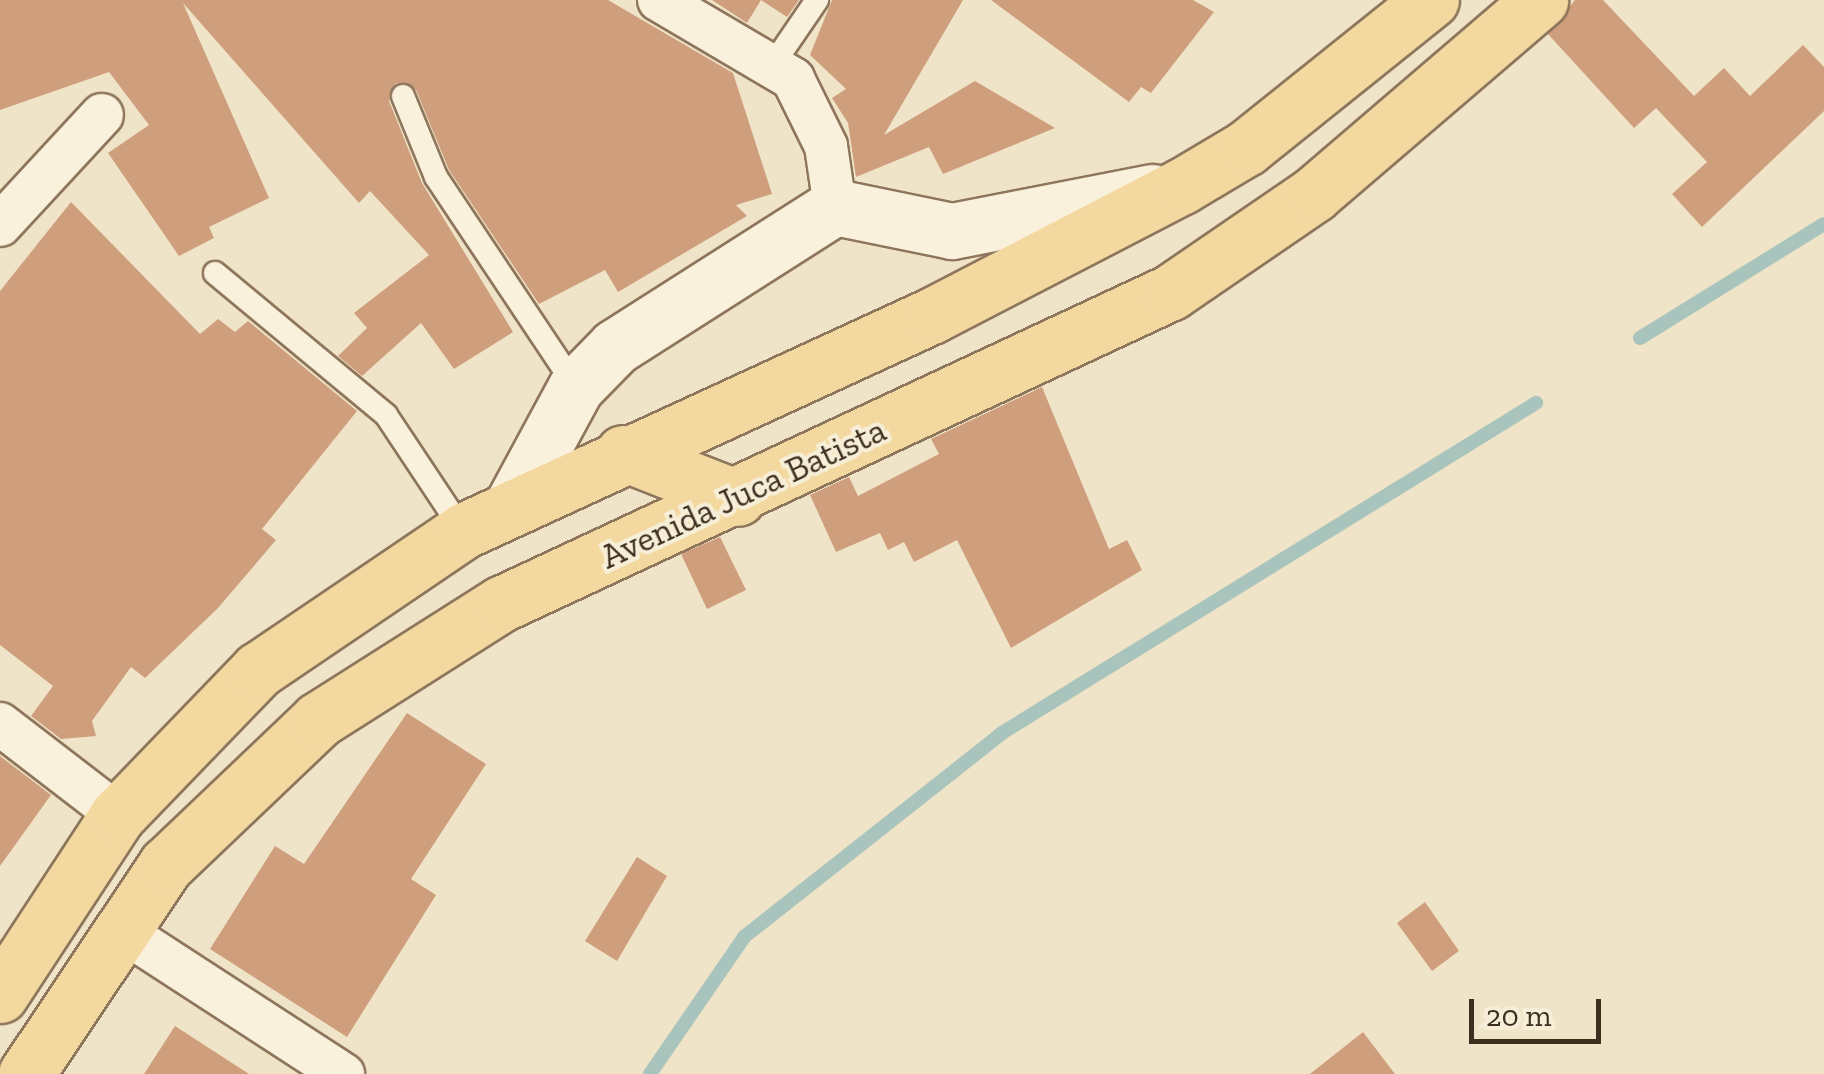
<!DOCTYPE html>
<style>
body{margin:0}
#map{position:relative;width:1824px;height:1074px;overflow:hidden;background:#f0e4c8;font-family:"Zilla Slab",serif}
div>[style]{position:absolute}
.stream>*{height:14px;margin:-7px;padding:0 7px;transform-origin:7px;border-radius:7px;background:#a9c4bc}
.building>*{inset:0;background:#cf9f7d}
.roads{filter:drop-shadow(2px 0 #8d765c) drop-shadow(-2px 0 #8d765c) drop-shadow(0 2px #8d765c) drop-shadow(0 -2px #8d765c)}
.lane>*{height:22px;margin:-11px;padding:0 11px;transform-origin:11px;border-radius:11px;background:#faf1dc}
.street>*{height:42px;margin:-21px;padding:0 21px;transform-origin:21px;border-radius:21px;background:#faf1dc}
.secondary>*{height:55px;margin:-27.5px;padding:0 27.5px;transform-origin:27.5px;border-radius:27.5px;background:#faf1dc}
.primary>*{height:55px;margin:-27.5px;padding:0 27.5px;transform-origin:27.5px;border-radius:27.5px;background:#f3d9a0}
span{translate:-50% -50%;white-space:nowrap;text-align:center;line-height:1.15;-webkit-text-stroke:8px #f7eed8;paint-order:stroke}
.street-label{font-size:35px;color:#3d2e20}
.scale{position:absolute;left:1469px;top:999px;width:132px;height:45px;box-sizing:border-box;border:5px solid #3d2e20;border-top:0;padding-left:12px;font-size:30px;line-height:35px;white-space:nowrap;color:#3d2e20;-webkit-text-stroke:8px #f7eed8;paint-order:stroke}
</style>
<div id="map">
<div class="stream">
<div style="left:1640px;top:338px;width:216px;rotate:-31.8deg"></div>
<div style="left:650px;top:1074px;width:166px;rotate:-55.5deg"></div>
<div style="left:744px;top:937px;width:329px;rotate:-38.3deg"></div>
<div style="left:1002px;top:733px;width:628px;rotate:-31.72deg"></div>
</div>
<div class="building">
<div style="clip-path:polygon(0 0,608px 0,733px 73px,772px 194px,736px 205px,747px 216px,618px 292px,605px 270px,539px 304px,449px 170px,416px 90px,396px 83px,389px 101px,422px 183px,513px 332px,454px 369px,421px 323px,362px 376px,338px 356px,367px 328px,354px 313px,429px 255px,370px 191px,359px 203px,183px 3px,269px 198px,209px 227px,214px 238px,179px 256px,108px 153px,149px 125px,109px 72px,0 110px)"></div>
<div style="clip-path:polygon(712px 0,799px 0,787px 17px,761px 0,747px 23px)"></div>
<div style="clip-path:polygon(832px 0,963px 0,884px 135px,975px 81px,1055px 128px,943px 174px,929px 147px,856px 177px,848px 123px,832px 98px,846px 89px,810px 55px)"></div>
<div style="clip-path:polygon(991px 0,1193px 0,1214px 12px,1151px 93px,1141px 87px,1129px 102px)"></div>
<div style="clip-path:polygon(1575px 0,1603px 0,1694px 96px,1724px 68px,1750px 96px,1803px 45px,1824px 67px,1824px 111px,1702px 227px,1672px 194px,1707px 162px,1656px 108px,1634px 128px,1548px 34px)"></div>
<div style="clip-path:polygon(71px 202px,200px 334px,218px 319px,235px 332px,248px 321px,357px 411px,262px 529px,276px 540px,218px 608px,145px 678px,131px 667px,92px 721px,96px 736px,61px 739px,31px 716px,53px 686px,0 645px,0 291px)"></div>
<div style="clip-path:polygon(1042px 387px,1109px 549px,1127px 540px,1142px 570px,1011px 648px,957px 540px,914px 562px,904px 542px,888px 550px,880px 533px,836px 552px,810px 495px,849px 477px,858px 496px,939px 454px,931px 439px)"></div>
<div style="clip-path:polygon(720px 537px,746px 590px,707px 609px,681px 554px)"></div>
<div style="clip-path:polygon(407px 713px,486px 764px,411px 879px,436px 895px,347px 1037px,210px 949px,275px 846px,304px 864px)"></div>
<div style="clip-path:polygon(0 756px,51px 795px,0 866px)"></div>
<div style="clip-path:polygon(637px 857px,667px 876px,617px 961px,585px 941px)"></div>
<div style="clip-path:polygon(1425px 902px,1459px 951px,1432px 971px,1397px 923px)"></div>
<div style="clip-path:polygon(175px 1026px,249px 1074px,144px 1074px)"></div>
<div style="clip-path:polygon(1363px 1032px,1395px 1074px,1310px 1074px)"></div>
</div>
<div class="roads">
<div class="lane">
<div style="left:776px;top:60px;width:73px;rotate:-55.7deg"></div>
<div style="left:403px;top:96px;width:87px;rotate:67.8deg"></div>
<div style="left:436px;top:177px;width:252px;rotate:56.3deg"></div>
<div style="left:215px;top:273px;width:222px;rotate:39.7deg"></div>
<div style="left:386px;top:415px;width:139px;rotate:56.4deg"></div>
</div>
<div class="street">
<div style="left:659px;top:0;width:156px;rotate:30.5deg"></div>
<div style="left:793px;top:79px;width:75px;rotate:63.8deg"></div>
<div style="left:826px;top:146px;width:62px;rotate:81.6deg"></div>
<div style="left:0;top:225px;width:150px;rotate:-47.2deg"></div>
<div style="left:0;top:724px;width:149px;rotate:37.6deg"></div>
<div style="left:121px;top:930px;width:265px;rotate:33deg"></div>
</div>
<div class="secondary">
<div style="left:511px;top:507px;width:136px;rotate:-61.6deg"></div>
<div style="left:576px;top:387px;width:56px;rotate:-45.7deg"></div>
<div style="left:615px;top:347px;width:261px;rotate:-32.5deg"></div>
<div style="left:835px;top:207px;width:119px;rotate:11.6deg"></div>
<div style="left:952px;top:231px;width:204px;rotate:-11deg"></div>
</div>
<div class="primary">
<div style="left:623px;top:453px;width:123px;rotate:21.4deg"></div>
<div style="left:0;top:995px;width:215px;rotate:-56.8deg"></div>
<div style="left:118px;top:815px;width:202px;rotate:-46deg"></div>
<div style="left:258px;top:670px;width:248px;rotate:-34.1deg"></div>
<div style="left:463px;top:531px;width:517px;rotate:-24.68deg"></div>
<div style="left:933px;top:315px;width:280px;rotate:-27.4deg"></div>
<div style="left:1182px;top:186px;width:74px;rotate:-30.7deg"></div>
<div style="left:1246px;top:148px;width:237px;rotate:-38.7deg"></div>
<div style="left:26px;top:1074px;width:252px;rotate:-56.2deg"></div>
<div style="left:166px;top:865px;width:210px;rotate:-43.6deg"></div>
<div style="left:318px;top:720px;width:217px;rotate:-32.4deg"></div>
<div style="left:501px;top:604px;width:739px;rotate:-24.97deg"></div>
<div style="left:1171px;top:292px;width:173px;rotate:-34.4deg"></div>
<div style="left:1314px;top:194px;width:298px;rotate:-40.6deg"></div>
</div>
</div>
<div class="street-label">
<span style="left:743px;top:493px;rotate:-25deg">Avenida Juca Batista</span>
</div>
<div class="scale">20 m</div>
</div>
